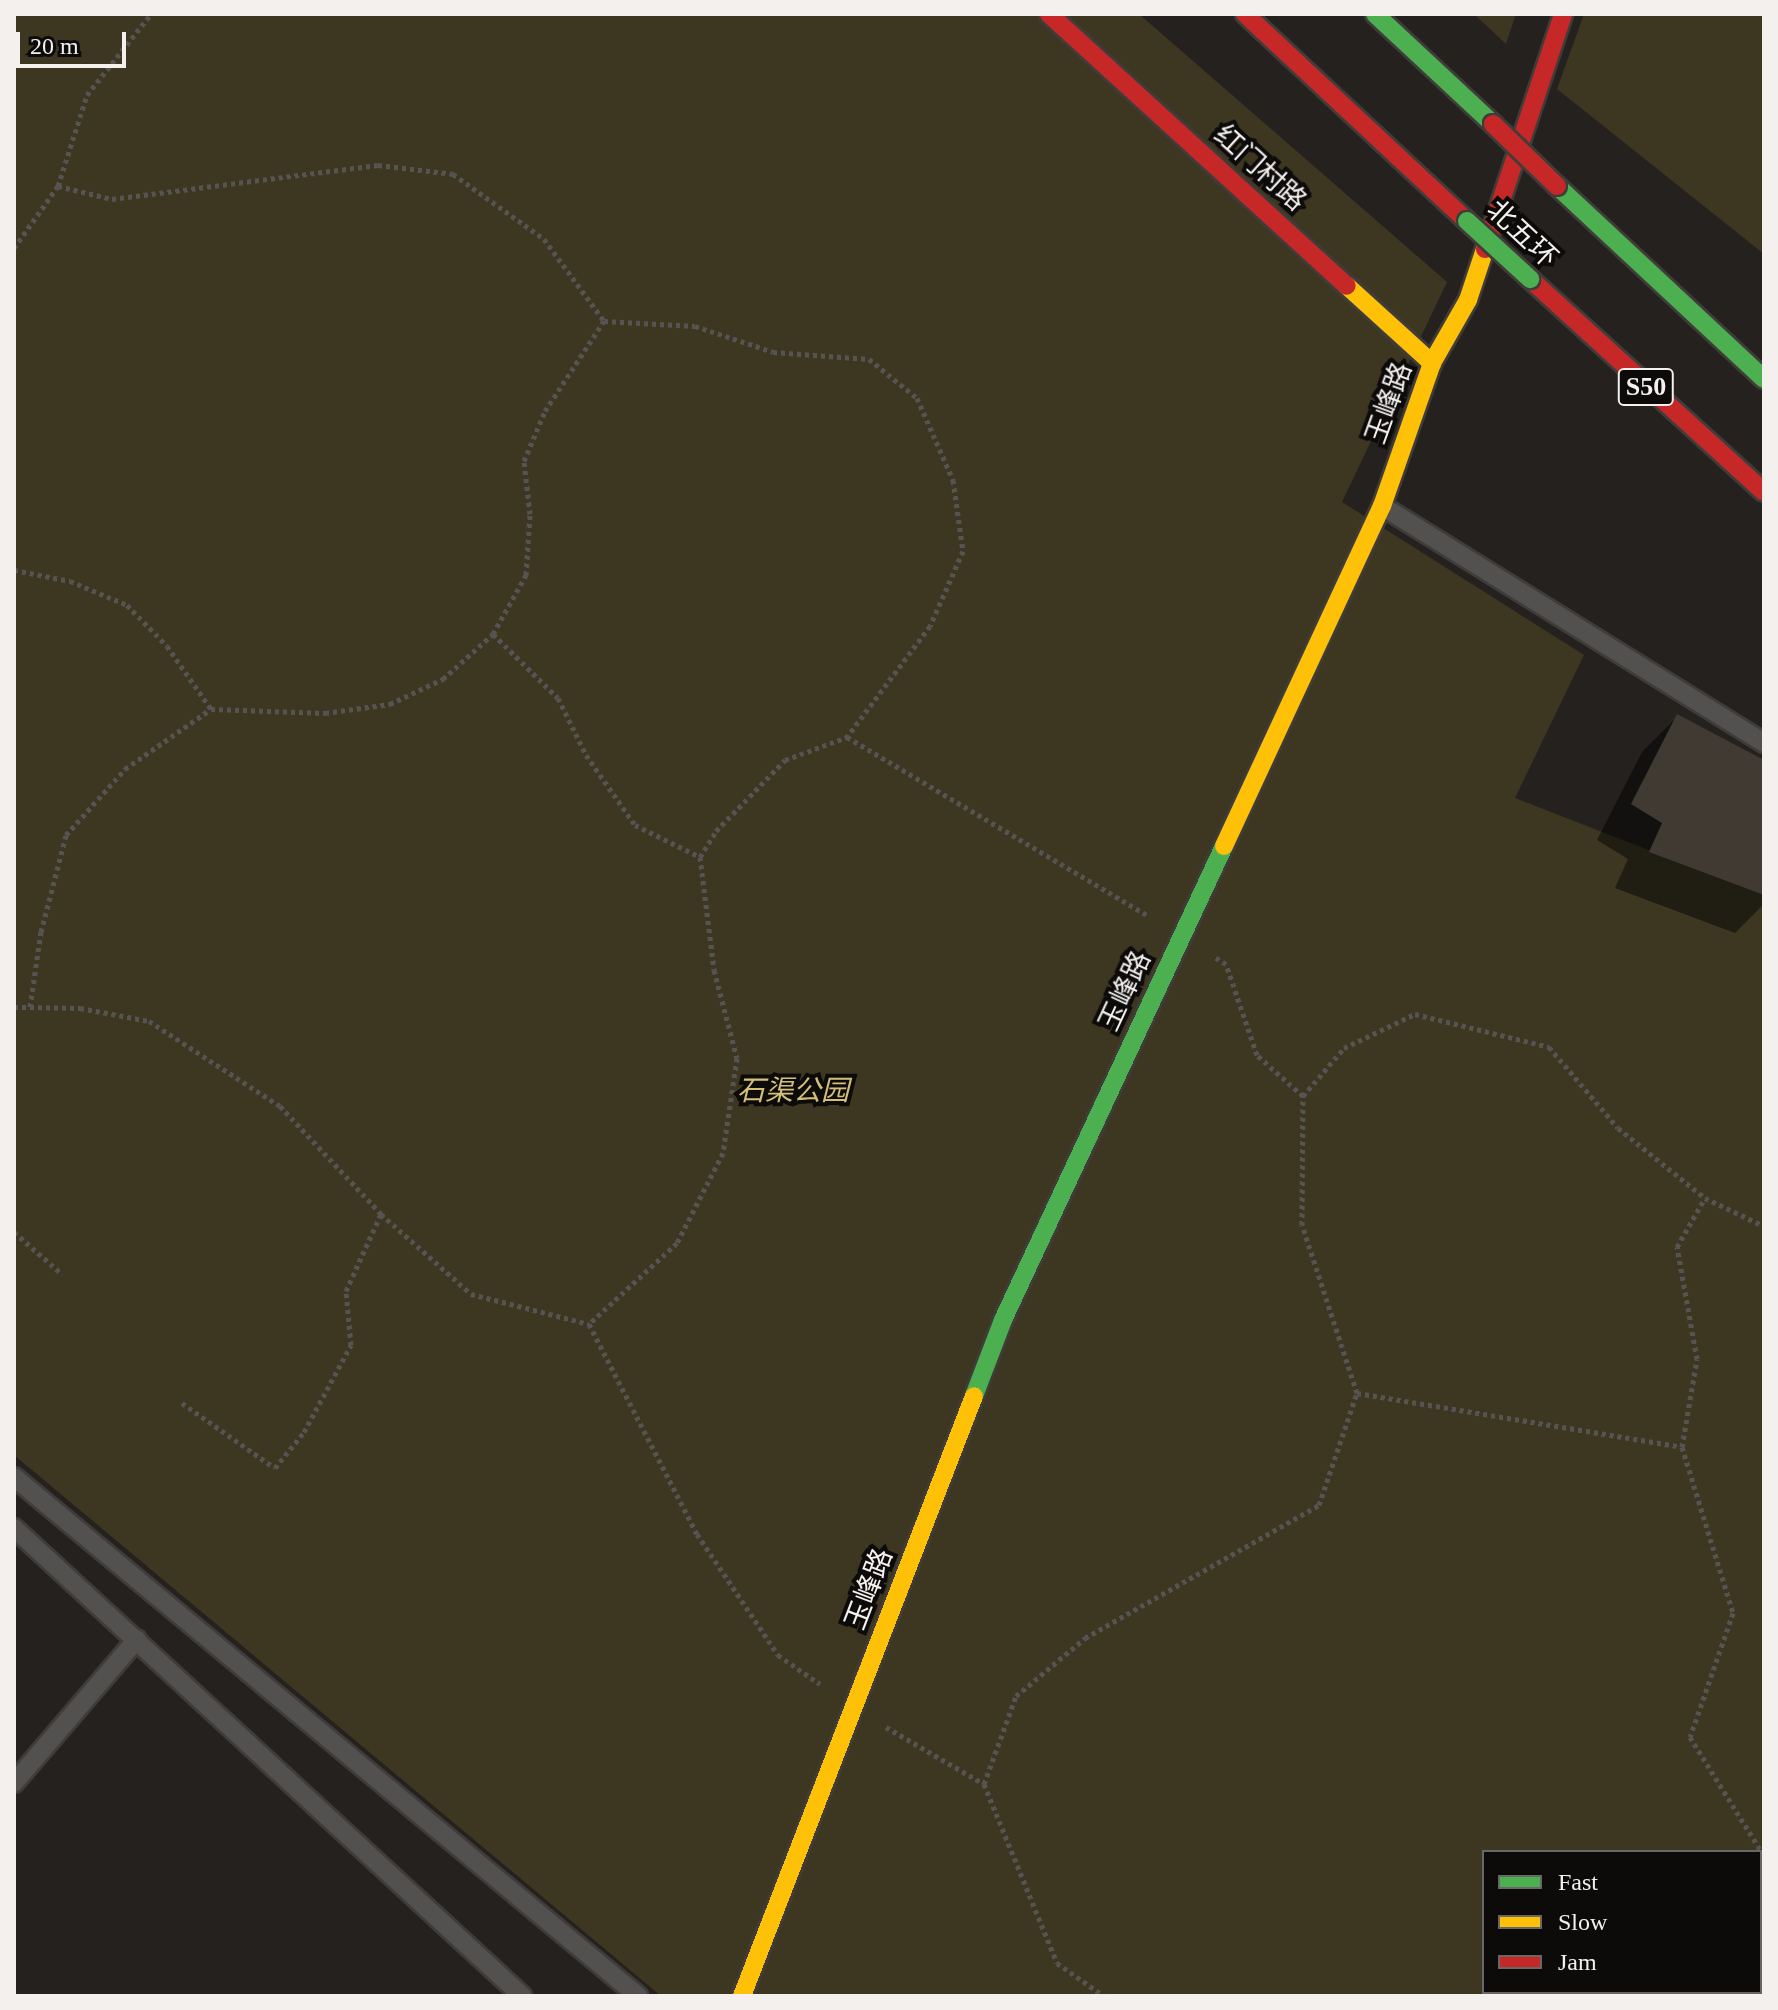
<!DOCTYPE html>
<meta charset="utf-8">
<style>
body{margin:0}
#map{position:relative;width:1778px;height:2010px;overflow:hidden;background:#24211f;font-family:"Times New Roman","Noto Sans SC",serif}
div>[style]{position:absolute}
.green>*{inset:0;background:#3d3722}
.shadow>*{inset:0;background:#0007}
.building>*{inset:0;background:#403a33}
.path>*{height:5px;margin-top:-2.5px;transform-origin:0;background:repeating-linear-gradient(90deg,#565453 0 4px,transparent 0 8px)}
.roads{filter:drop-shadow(2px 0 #3f3c3a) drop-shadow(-2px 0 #3f3c3a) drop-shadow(0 2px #3f3c3a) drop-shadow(0 -2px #3f3c3a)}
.lane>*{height:18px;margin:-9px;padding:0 9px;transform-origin:9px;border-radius:9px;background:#53514f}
.fast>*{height:18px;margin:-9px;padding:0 9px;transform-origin:9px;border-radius:9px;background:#4caf50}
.slow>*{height:18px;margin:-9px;padding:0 9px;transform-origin:9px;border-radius:9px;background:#ffc107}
.jam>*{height:18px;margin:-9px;padding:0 9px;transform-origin:9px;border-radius:9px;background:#c62828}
.bridges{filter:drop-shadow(2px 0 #3f3c3a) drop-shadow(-2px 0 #3f3c3a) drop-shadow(0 2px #3f3c3a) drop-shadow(0 -2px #3f3c3a)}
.fast-bridge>*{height:18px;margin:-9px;padding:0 9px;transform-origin:9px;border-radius:9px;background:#4caf50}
.jam-bridge>*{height:18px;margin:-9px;padding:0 9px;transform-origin:9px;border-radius:9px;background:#c62828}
span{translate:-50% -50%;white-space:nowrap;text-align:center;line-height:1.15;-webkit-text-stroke:8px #0d0b0a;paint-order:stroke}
.shield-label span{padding:2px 6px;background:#0d0b0a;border:2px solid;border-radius:6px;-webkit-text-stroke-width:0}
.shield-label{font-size:26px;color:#f3f0ee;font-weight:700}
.street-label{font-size:28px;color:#f3f0ee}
.park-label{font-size:28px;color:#d2bf78;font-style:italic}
.frame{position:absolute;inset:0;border:16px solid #f3f0ee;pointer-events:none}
.legend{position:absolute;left:1482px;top:1850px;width:280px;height:144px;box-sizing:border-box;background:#0d0b0a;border:2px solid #696765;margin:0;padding:10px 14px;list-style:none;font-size:24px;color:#f3f0ee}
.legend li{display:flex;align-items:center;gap:16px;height:40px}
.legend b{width:40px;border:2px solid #696765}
.scale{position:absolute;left:16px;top:32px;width:110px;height:36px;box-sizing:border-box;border:4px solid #f3f0ee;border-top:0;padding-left:10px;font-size:24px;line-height:28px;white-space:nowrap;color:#f3f0ee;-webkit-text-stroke:6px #0d0b0a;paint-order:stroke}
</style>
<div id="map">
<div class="green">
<div style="clip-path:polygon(evenodd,14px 14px,1139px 14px,1447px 282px,1342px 502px,1584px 655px,1515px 798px,1764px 895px,1764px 1996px,661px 1996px,14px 1455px,14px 14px,1484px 1852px,1760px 1852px,1760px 1992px,1484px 1992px,1484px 1852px)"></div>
<div style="clip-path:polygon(1474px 14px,1516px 14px,1506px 44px)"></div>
<div style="clip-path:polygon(1584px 14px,1764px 14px,1764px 254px,1557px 89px)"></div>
</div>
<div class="shadow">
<div style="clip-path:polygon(1678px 716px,1764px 762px,1764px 904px,1735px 933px,1615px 888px,1628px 859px,1597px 840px,1642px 752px)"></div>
</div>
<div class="building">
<div style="clip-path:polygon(1677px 714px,1764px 760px,1764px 895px,1649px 852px,1662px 823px,1631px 804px)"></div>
</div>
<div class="path">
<div style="left:58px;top:186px;width:56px;rotate:13.5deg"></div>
<div style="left:112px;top:199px;width:268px;rotate:-7.3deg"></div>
<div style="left:378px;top:165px;width:76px;rotate:6.8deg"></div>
<div style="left:453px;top:174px;width:112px;rotate:35.5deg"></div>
<div style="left:544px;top:239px;width:102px;rotate:53.8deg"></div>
<div style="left:14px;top:248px;width:76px;rotate:-54.6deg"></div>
<div style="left:58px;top:186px;width:96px;rotate:-72.3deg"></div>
<div style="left:87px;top:95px;width:103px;rotate:-51.7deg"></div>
<div style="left:14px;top:570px;width:57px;rotate:11.1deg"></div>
<div style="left:70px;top:581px;width:62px;rotate:22.8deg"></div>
<div style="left:127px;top:605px;width:57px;rotate:45.7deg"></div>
<div style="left:167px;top:646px;width:77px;rotate:55.1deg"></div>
<div style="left:493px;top:634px;width:91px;rotate:44.6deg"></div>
<div style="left:558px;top:698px;width:64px;rotate:63.8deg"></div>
<div style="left:586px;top:755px;width:85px;rotate:55deg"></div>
<div style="left:635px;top:825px;width:72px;rotate:26.2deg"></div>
<div style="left:700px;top:857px;width:31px;rotate:-58deg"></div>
<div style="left:716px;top:831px;width:99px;rotate:-45.8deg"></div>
<div style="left:785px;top:760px;width:66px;rotate:-20.4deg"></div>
<div style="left:700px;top:857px;width:114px;rotate:82.9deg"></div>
<div style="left:714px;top:970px;width:91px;rotate:75.4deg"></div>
<div style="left:737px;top:1058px;width:96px;rotate:98.4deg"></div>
<div style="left:723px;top:1153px;width:101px;rotate:117.1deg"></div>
<div style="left:677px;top:1243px;width:120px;rotate:137.4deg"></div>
<div style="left:589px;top:1324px;width:236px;rotate:62.8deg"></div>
<div style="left:697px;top:1534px;width:146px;rotate:56.2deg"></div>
<div style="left:778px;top:1655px;width:51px;rotate:34.6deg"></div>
<div style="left:14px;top:1007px;width:16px"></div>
<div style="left:30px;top:1007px;width:76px;rotate:-81.7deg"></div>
<div style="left:41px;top:932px;width:100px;rotate:-75.5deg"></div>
<div style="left:66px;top:835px;width:89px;rotate:-48.2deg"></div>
<div style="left:125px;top:769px;width:105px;rotate:-34.9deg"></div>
<div style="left:211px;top:709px;width:114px;rotate:2deg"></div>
<div style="left:325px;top:713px;width:66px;rotate:-7.9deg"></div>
<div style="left:390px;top:704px;width:59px;rotate:-25.3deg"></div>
<div style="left:443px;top:679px;width:67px;rotate:-42deg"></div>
<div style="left:493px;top:634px;width:68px;rotate:-60.8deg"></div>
<div style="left:526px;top:575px;width:61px;rotate:-86.2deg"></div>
<div style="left:530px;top:514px;width:53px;rotate:-96.5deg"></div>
<div style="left:524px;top:461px;width:54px;rotate:-67.2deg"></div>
<div style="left:545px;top:411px;width:108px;rotate:-56.8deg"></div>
<div style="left:604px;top:321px;width:91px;rotate:3.1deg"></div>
<div style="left:695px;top:326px;width:82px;rotate:18.4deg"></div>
<div style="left:773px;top:352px;width:96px;rotate:4.2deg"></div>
<div style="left:869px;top:359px;width:62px;rotate:39.1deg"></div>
<div style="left:917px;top:398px;width:90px;rotate:66.3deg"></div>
<div style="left:953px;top:480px;width:72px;rotate:82deg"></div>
<div style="left:963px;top:551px;width:82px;rotate:113.7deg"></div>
<div style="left:930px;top:626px;width:139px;rotate:126.8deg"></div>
<div style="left:847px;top:737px;width:351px;rotate:30.7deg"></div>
<div style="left:30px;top:1007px;width:50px;rotate:1.1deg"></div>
<div style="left:80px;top:1008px;width:70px;rotate:10.7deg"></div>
<div style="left:149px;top:1021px;width:156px;rotate:33deg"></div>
<div style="left:280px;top:1106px;width:148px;rotate:46.9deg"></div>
<div style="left:381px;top:1214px;width:120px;rotate:41.6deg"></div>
<div style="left:471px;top:1294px;width:122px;rotate:14.3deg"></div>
<div style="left:1303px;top:1096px;width:63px;rotate:-49.5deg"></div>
<div style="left:1344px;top:1048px;width:79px;rotate:-25.6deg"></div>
<div style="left:1415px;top:1014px;width:138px;rotate:13.8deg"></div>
<div style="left:1549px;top:1047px;width:106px;rotate:49.6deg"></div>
<div style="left:1618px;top:1128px;width:112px;rotate:38.8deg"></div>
<div style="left:14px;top:1232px;width:64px;rotate:41.2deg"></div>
<div style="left:1357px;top:1393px;width:329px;rotate:9.4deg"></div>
<div style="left:1682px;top:1447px;width:89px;rotate:-80.3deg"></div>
<div style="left:1697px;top:1359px;width:114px;rotate:-100.1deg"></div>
<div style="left:1677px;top:1247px;width:56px;rotate:-60.3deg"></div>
<div style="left:1705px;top:1198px;width:65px;rotate:25.4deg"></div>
<div style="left:182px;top:1403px;width:113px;rotate:35deg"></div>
<div style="left:275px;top:1468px;width:46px;rotate:-51.1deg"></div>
<div style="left:304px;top:1432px;width:99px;rotate:-61.6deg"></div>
<div style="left:351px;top:1345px;width:54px;rotate:-95.3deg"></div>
<div style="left:346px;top:1291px;width:85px;rotate:-65.6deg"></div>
<div style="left:1682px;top:1447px;width:174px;rotate:72.9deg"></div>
<div style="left:1733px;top:1613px;width:131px;rotate:109.1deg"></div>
<div style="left:1690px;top:1737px;width:140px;rotate:58.1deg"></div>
<div style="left:886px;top:1727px;width:113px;rotate:30.2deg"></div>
<div style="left:984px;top:1784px;width:94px;rotate:-70deg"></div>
<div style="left:1016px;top:1696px;width:90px;rotate:-40deg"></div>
<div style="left:1085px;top:1638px;width:269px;rotate:-29.6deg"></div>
<div style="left:1319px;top:1505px;width:118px;rotate:-71.3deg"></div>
<div style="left:1357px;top:1393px;width:177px;rotate:-108.1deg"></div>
<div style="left:1302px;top:1225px;width:129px;rotate:-89.6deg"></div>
<div style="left:1303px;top:1096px;width:62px;rotate:-138.3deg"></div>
<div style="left:1257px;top:1055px;width:96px;rotate:-108.8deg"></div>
<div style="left:1226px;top:964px;width:13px;rotate:-148deg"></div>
<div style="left:984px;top:1784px;width:193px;rotate:67.8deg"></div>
<div style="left:1057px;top:1963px;width:57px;rotate:35.1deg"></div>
</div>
<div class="roads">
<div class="lane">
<div style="left:1382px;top:506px;width:450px;rotate:31.8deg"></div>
<div style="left:14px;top:1477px;width:812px;rotate:39.75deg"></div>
<div style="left:14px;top:1528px;width:691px;rotate:42.65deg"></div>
<div style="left:14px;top:1783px;width:189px;rotate:-49.5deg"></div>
</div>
<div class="fast">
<div style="left:1375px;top:14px;width:161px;rotate:43deg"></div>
<div style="left:1557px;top:186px;width:283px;rotate:43deg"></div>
<div style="left:974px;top:1396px;width:81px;rotate:-69.1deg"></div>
<div style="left:1003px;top:1320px;width:523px;rotate:-65deg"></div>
</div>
<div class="slow">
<div style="left:1347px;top:286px;width:115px;rotate:42.2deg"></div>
<div style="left:1224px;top:846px;width:375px;rotate:-65.1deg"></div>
<div style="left:1382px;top:506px;width:151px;rotate:-70.7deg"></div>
<div style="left:1432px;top:363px;width:73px;rotate:-60.3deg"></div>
<div style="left:1468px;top:300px;width:54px;rotate:-71.6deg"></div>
<div style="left:742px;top:1996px;width:643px;rotate:-68.86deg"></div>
</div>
<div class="jam">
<div style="left:1049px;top:14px;width:403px;rotate:42.4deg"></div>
<div style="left:1245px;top:14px;width:304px;rotate:43deg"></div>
<div style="left:1485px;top:249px;width:248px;rotate:-71.6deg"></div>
<div style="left:1530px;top:279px;width:316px;rotate:42.3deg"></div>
</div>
</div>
<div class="bridges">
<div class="fast-bridge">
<div style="left:1467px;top:221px;width:86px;rotate:42.6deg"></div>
</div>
<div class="jam-bridge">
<div style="left:1493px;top:124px;width:89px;rotate:44.1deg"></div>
</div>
</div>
<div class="shield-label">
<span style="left:1646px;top:387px">S50</span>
</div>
<div class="street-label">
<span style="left:1260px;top:168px;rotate:42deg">红门村路</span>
<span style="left:1522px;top:234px;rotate:43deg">北五环</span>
<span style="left:1389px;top:403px;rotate:-70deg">玉峰路</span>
<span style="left:1125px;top:991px;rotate:-65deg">玉峰路</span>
<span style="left:869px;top:1589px;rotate:-69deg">玉峰路</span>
</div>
<div class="park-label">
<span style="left:793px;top:1091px">石渠公园</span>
</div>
<div class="frame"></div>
<ul class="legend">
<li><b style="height:10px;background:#4caf50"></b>Fast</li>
<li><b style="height:10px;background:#ffc107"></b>Slow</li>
<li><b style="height:10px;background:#c62828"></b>Jam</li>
</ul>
<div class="scale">20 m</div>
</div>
